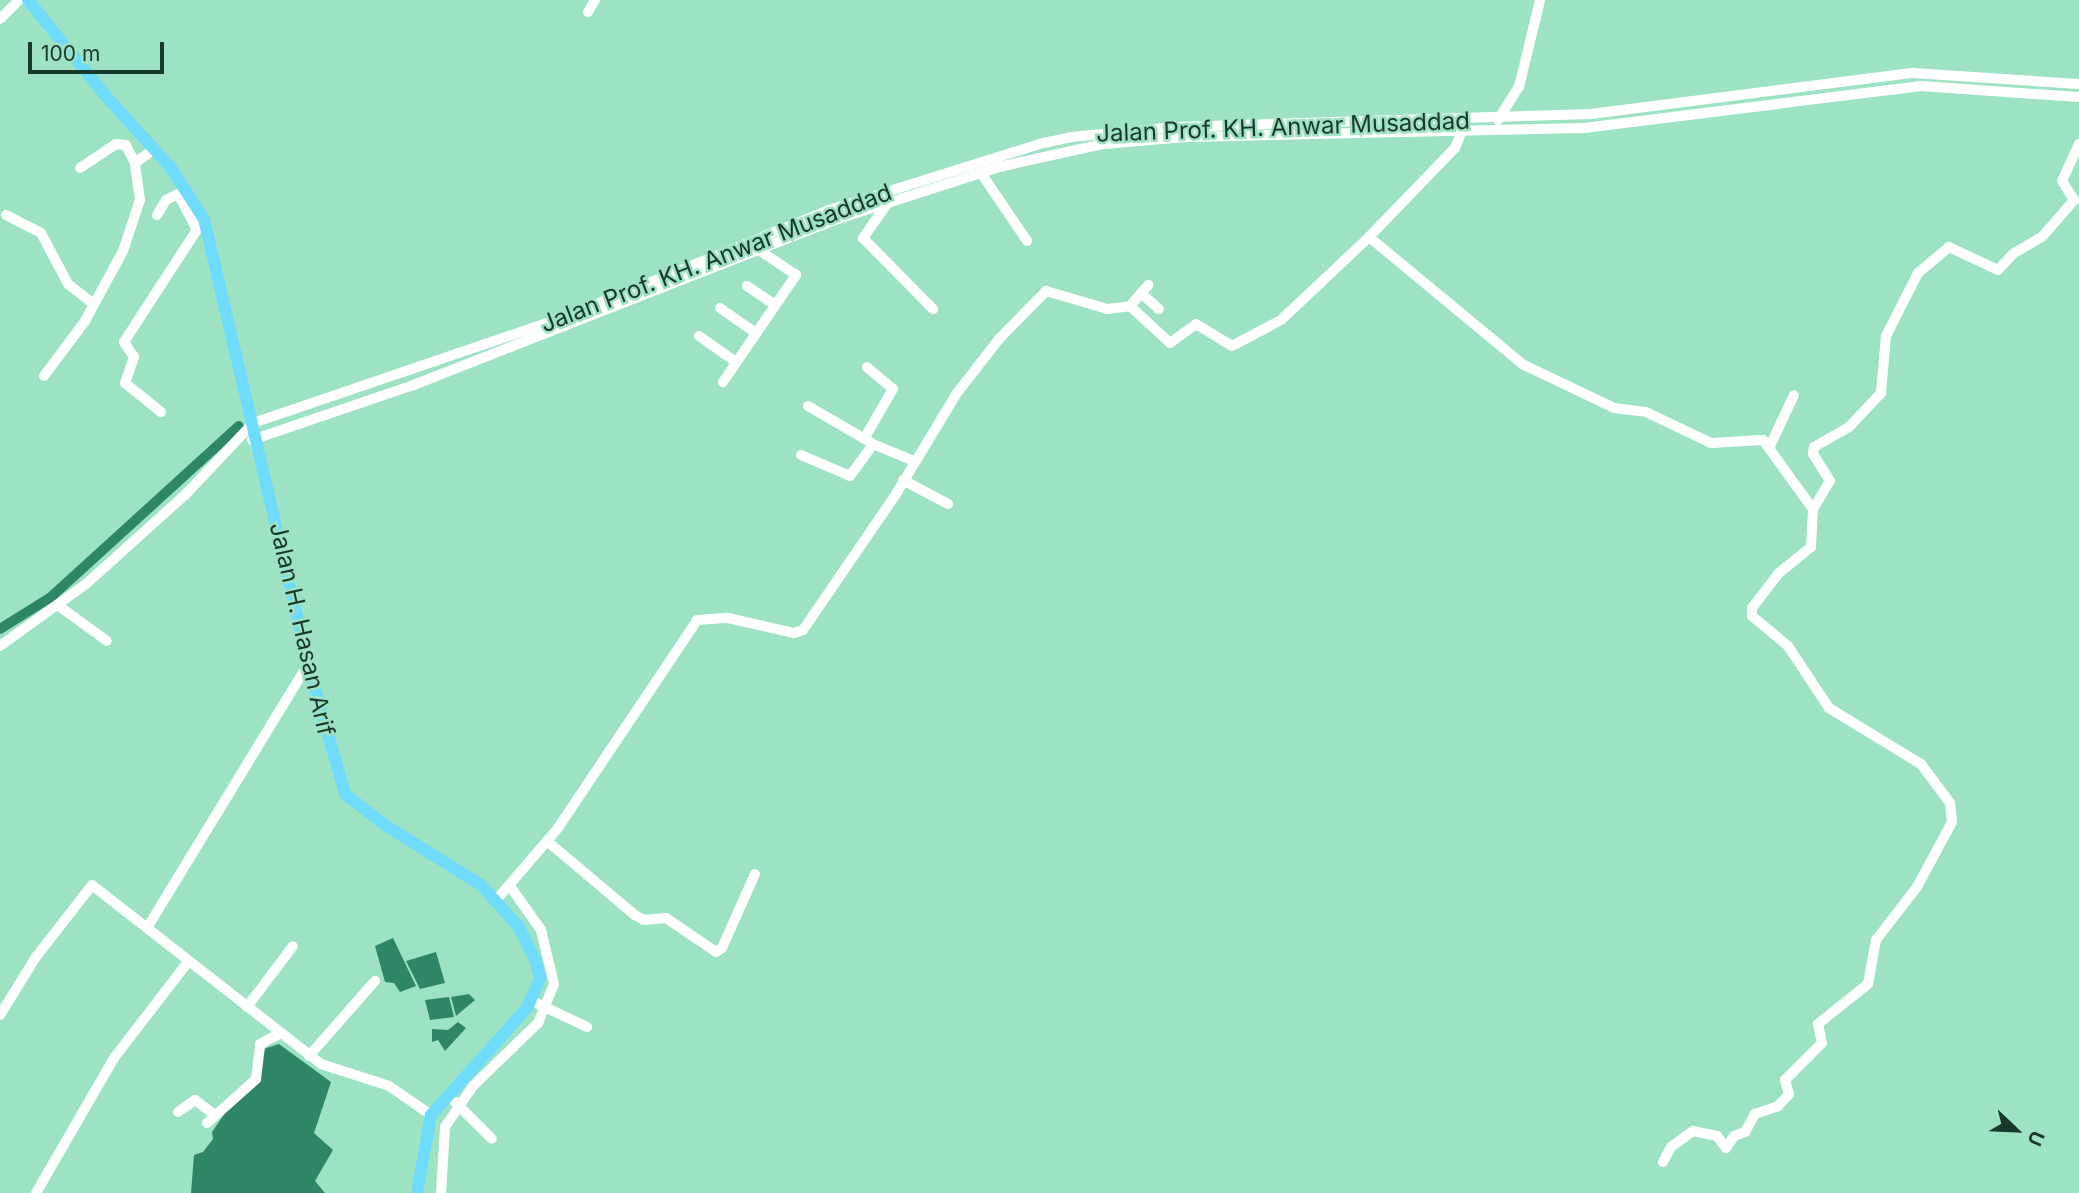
<!DOCTYPE html>
<style>
body{margin:0}
#map{position:relative;width:2079px;height:1193px;overflow:hidden;background:#9de2c3;font-family:Inter,sans-serif}
div>[style]{position:absolute}
.water>*{inset:0;background:#2e8666}
.canal>*{height:10px;margin:-5px;padding:0 5px;transform-origin:5px;border-radius:5px;background:#2e8666}
.minor>*{height:10px;margin:-5px;padding:0 5px;transform-origin:5px;border-radius:5px;background:#fff}
.major>*{height:12px;margin:-6px;padding:0 6px;transform-origin:6px;border-radius:6px;background:#6fdbfa}
span{translate:-50% -50%;white-space:nowrap;text-align:center;line-height:1.15;-webkit-text-stroke:5px #9de2c3;paint-order:stroke}
.street-label{font-size:24px;color:#1a372b}
.north{position:absolute;left:1981px;top:1095px;width:70px;height:70px;-webkit-text-stroke:5px #9de2c3;paint-order:stroke;rotate:113deg;font-size:19px;font-weight:700;line-height:28px;text-align:center;color:#1a372b}
.north::after{content:'';display:block;margin:auto;width:24px;height:32px;background:#1a372b;clip-path:polygon(50% 0,100% 100%,50% 72%,0 100%)}
.scale{position:absolute;left:28px;top:42px;width:136px;height:32px;box-sizing:border-box;border:4px solid #1a372b;border-top:0;padding-left:9px;font-size:21px;line-height:24px;white-space:nowrap;color:#1a372b;-webkit-text-stroke:5px #9de2c3;paint-order:stroke}
</style>
<div id="map">
<div class="water">
<div style="clip-path:polygon(393px 938px,416px 986px,400px 992px,394px 983px,385px 982px,375px 946px)"></div>
<div style="clip-path:polygon(436px 952px,445px 983px,420px 989px,406px 961px)"></div>
<div style="clip-path:polygon(469px 994px,475px 1000px,456px 1016px,451px 997px)"></div>
<div style="clip-path:polygon(449px 997px,454px 1017px,430px 1020px,425px 1000px)"></div>
<div style="clip-path:polygon(458px 1022px,466px 1028px,445px 1051px,438px 1040px,432px 1042px,432px 1029px,448px 1030px)"></div>
<div style="clip-path:polygon(279px 1044px,331px 1082px,314px 1133px,333px 1150px,315px 1181px,325px 1193px,191px 1193px,194px 1155px,203px 1152px,213px 1139px,212px 1132px,225px 1113px,257px 1085px,260px 1050px)"></div>
</div>
<div class="canal">
<div style="left:0;top:629px;width:60px;rotate:-32.1deg"></div>
<div style="left:51px;top:597px;width:254px;rotate:-42.3deg"></div>
</div>
<div class="minor">
<div style="left:588px;top:12px;width:14px;rotate:-60deg"></div>
<div style="left:0;top:19px;width:27px;rotate:-45deg"></div>
<div style="left:1498px;top:120px;width:39px;rotate:-58deg"></div>
<div style="left:1519px;top:87px;width:89px;rotate:-76.4deg"></div>
<div style="left:135px;top:163px;width:24px;rotate:-36deg"></div>
<div style="left:981px;top:173px;width:82px;rotate:55.9deg"></div>
<div style="left:887px;top:204px;width:42px;rotate:125.2deg"></div>
<div style="left:863px;top:238px;width:100px;rotate:45.4deg"></div>
<div style="left:6px;top:215px;width:39px;rotate:27deg"></div>
<div style="left:41px;top:233px;width:58px;rotate:62.1deg"></div>
<div style="left:68px;top:284px;width:33px;rotate:38deg"></div>
<div style="left:157px;top:215px;width:17px;rotate:-59deg"></div>
<div style="left:166px;top:200px;width:13px;rotate:-27deg"></div>
<div style="left:178px;top:194px;width:40px;rotate:62deg"></div>
<div style="left:1369px;top:237px;width:124px;rotate:-46deg"></div>
<div style="left:1455px;top:148px;width:18px;rotate:-68deg"></div>
<div style="left:747px;top:286px;width:34px;rotate:34deg"></div>
<div style="left:1141px;top:293px;width:24px;rotate:42deg"></div>
<div style="left:1130px;top:306px;width:28px;rotate:-49deg"></div>
<div style="left:720px;top:308px;width:44px;rotate:34.8deg"></div>
<div style="left:699px;top:336px;width:45px;rotate:35.1deg"></div>
<div style="left:44px;top:376px;width:69px;rotate:-53.3deg"></div>
<div style="left:85px;top:321px;width:80px;rotate:-61.5deg"></div>
<div style="left:123px;top:251px;width:54px;rotate:-71.6deg"></div>
<div style="left:140px;top:200px;width:37px;rotate:-98deg"></div>
<div style="left:135px;top:163px;width:20px;rotate:-117deg"></div>
<div style="left:126px;top:145px;width:10px;rotate:-174deg"></div>
<div style="left:116px;top:144px;width:43px;rotate:146.3deg"></div>
<div style="left:723px;top:382px;width:130px;rotate:-55.7deg"></div>
<div style="left:796px;top:275px;width:45px;rotate:-146deg"></div>
<div style="left:808px;top:406px;width:72px;rotate:30.1deg"></div>
<div style="left:161px;top:412px;width:46px;rotate:-141.1deg"></div>
<div style="left:125px;top:383px;width:28px;rotate:-71deg"></div>
<div style="left:134px;top:357px;width:18px;rotate:-124deg"></div>
<div style="left:124px;top:342px;width:147px;rotate:-57deg"></div>
<div style="left:864px;top:439px;width:58px;rotate:-59.9deg"></div>
<div style="left:893px;top:389px;width:34px;rotate:-140deg"></div>
<div style="left:252px;top:440px;width:168px;rotate:-18.8deg"></div>
<div style="left:411px;top:386px;width:455px;rotate:-21.4deg"></div>
<div style="left:835px;top:220px;width:172px;rotate:-17.9deg"></div>
<div style="left:999px;top:167px;width:107px;rotate:-12.5deg"></div>
<div style="left:1103px;top:144px;width:83px;rotate:-4.8deg"></div>
<div style="left:1186px;top:137px;width:398px;rotate:-1.3deg"></div>
<div style="left:1584px;top:128px;width:340px;rotate:-7.1deg"></div>
<div style="left:1921px;top:86px;width:158px;rotate:4deg"></div>
<div style="left:1770px;top:446px;width:56px;rotate:-64.8deg"></div>
<div style="left:801px;top:455px;width:53px;rotate:23.2deg"></div>
<div style="left:850px;top:476px;width:39px;rotate:-54deg"></div>
<div style="left:873px;top:444px;width:44px;rotate:22.5deg"></div>
<div style="left:903px;top:480px;width:51px;rotate:28.1deg"></div>
<div style="left:59px;top:606px;width:59px;rotate:36.1deg"></div>
<div style="left:0;top:646px;width:106px;rotate:-35.8deg"></div>
<div style="left:86px;top:584px;width:133px;rotate:-42deg"></div>
<div style="left:185px;top:495px;width:99px;rotate:-46.6deg"></div>
<div style="left:253px;top:423px;width:326px;rotate:-18.8deg"></div>
<div style="left:562px;top:318px;width:288px;rotate:-22deg"></div>
<div style="left:829px;top:210px;width:220px;rotate:-17.4deg"></div>
<div style="left:1039px;top:144px;width:33px;rotate:-12deg"></div>
<div style="left:1071px;top:137px;width:104px;rotate:-5.5deg"></div>
<div style="left:1175px;top:127px;width:416px;rotate:-1.8deg"></div>
<div style="left:1591px;top:114px;width:325px;rotate:-7.3deg"></div>
<div style="left:1913px;top:73px;width:166px;rotate:3.8deg"></div>
<div style="left:547px;top:841px;width:115px;rotate:40.1deg"></div>
<div style="left:635px;top:915px;width:10px;rotate:29deg"></div>
<div style="left:644px;top:920px;width:22px;rotate:-5deg"></div>
<div style="left:666px;top:918px;width:60px;rotate:34.2deg"></div>
<div style="left:716px;top:952px;width:7px;rotate:-34deg"></div>
<div style="left:722px;top:948px;width:81px;rotate:-66deg"></div>
<div style="left:497px;top:899px;width:94px;rotate:-49.3deg"></div>
<div style="left:558px;top:828px;width:250px;rotate:-56.2deg"></div>
<div style="left:697px;top:620px;width:31px;rotate:-4deg"></div>
<div style="left:728px;top:618px;width:68px;rotate:12.8deg"></div>
<div style="left:794px;top:633px;width:9px;rotate:-18deg"></div>
<div style="left:803px;top:630px;width:165px;rotate:-55.6deg"></div>
<div style="left:896px;top:494px;width:118px;rotate:-58.9deg"></div>
<div style="left:957px;top:393px;width:68px;rotate:-52.1deg"></div>
<div style="left:999px;top:339px;width:67px;rotate:-45.6deg"></div>
<div style="left:1046px;top:291px;width:64px;rotate:16.4deg"></div>
<div style="left:1107px;top:309px;width:23px;rotate:-7deg"></div>
<div style="left:1130px;top:306px;width:54px;rotate:42.8deg"></div>
<div style="left:1170px;top:343px;width:32px;rotate:-36deg"></div>
<div style="left:1196px;top:324px;width:42px;rotate:31.4deg"></div>
<div style="left:1232px;top:346px;width:55px;rotate:-28deg"></div>
<div style="left:1281px;top:320px;width:121px;rotate:-43.3deg"></div>
<div style="left:1369px;top:237px;width:201px;rotate:39.6deg"></div>
<div style="left:1524px;top:365px;width:100px;rotate:25.5deg"></div>
<div style="left:1614px;top:408px;width:32px;rotate:7deg"></div>
<div style="left:1646px;top:412px;width:72px;rotate:25.5deg"></div>
<div style="left:1711px;top:443px;width:52px;rotate:-3.3deg"></div>
<div style="left:1763px;top:440px;width:85px;rotate:54.1deg"></div>
<div style="left:1813px;top:509px;width:33px;rotate:-59deg"></div>
<div style="left:1830px;top:481px;width:32px;rotate:-122deg"></div>
<div style="left:1813px;top:454px;width:7px;rotate:-82deg"></div>
<div style="left:1814px;top:447px;width:40px;rotate:-29.7deg"></div>
<div style="left:1849px;top:427px;width:47px;rotate:-46.7deg"></div>
<div style="left:1881px;top:393px;width:57px;rotate:-85deg"></div>
<div style="left:1886px;top:336px;width:71px;rotate:-63.1deg"></div>
<div style="left:1918px;top:273px;width:40px;rotate:-40deg"></div>
<div style="left:1949px;top:247px;width:54px;rotate:25.1deg"></div>
<div style="left:1998px;top:270px;width:23px;rotate:-47deg"></div>
<div style="left:2014px;top:253px;width:32px;rotate:-30deg"></div>
<div style="left:2042px;top:237px;width:49px;rotate:-49.1deg"></div>
<div style="left:2074px;top:200px;width:22px;rotate:-122deg"></div>
<div style="left:2062px;top:181px;width:41px;rotate:-65.3deg"></div>
<div style="left:147px;top:928px;width:309px;rotate:-58.6deg"></div>
<div style="left:532px;top:1001px;width:61px;rotate:25.3deg"></div>
<div style="left:247px;top:1007px;width:76px;rotate:-53deg"></div>
<div style="left:0;top:1015px;width:68px;rotate:-58.2deg"></div>
<div style="left:36px;top:957px;width:91px;rotate:-52.1deg"></div>
<div style="left:92px;top:885px;width:291px;rotate:38deg"></div>
<div style="left:321px;top:1064px;width:71px;rotate:17.9deg"></div>
<div style="left:389px;top:1086px;width:51px;rotate:34.6deg"></div>
<div style="left:309px;top:1056px;width:100px;rotate:-48.7deg"></div>
<div style="left:455px;top:1102px;width:52px;rotate:45deg"></div>
<div style="left:178px;top:1112px;width:21px;rotate:-35deg"></div>
<div style="left:195px;top:1100px;width:25px;rotate:37deg"></div>
<div style="left:207px;top:1123px;width:66px;rotate:-41.9deg"></div>
<div style="left:256px;top:1079px;width:35px;rotate:-83deg"></div>
<div style="left:260px;top:1044px;width:24px;rotate:-28deg"></div>
<div style="left:1663px;top:1162px;width:17px;rotate:-62deg"></div>
<div style="left:1671px;top:1147px;width:27px;rotate:-36deg"></div>
<div style="left:1693px;top:1131px;width:25px;rotate:12deg"></div>
<div style="left:1717px;top:1136px;width:15px;rotate:53deg"></div>
<div style="left:1726px;top:1148px;width:14px;rotate:-56deg"></div>
<div style="left:1734px;top:1136px;width:12px;rotate:-20deg"></div>
<div style="left:1745px;top:1132px;width:21px;rotate:-61deg"></div>
<div style="left:1755px;top:1114px;width:24px;rotate:-19deg"></div>
<div style="left:1778px;top:1106px;width:16px;rotate:-47deg"></div>
<div style="left:1789px;top:1094px;width:15px;rotate:-106deg"></div>
<div style="left:1785px;top:1080px;width:52px;rotate:-45deg"></div>
<div style="left:1822px;top:1043px;width:19px;rotate:-102deg"></div>
<div style="left:1818px;top:1024px;width:64px;rotate:-38.7deg"></div>
<div style="left:1868px;top:984px;width:45px;rotate:-79.7deg"></div>
<div style="left:1876px;top:940px;width:67px;rotate:-52.3deg"></div>
<div style="left:1917px;top:887px;width:74px;rotate:-61.7deg"></div>
<div style="left:1952px;top:822px;width:19px;rotate:-96deg"></div>
<div style="left:1950px;top:803px;width:49px;rotate:-126.6deg"></div>
<div style="left:1921px;top:764px;width:108px;rotate:-148.7deg"></div>
<div style="left:1829px;top:708px;width:74px;rotate:-123.5deg"></div>
<div style="left:1788px;top:646px;width:47px;rotate:-140.2deg"></div>
<div style="left:1752px;top:616px;width:8px;rotate:-90deg"></div>
<div style="left:1752px;top:608px;width:44px;rotate:-52.4deg"></div>
<div style="left:1779px;top:573px;width:41px;rotate:-39.1deg"></div>
<div style="left:1811px;top:547px;width:38px;rotate:-87deg"></div>
<div style="left:36px;top:1193px;width:156px;rotate:-60deg"></div>
<div style="left:114px;top:1058px;width:121px;rotate:-52.4deg"></div>
<div style="left:441px;top:1193px;width:66px;rotate:-86.5deg"></div>
<div style="left:445px;top:1127px;width:50px;rotate:-55.7deg"></div>
<div style="left:473px;top:1086px;width:91px;rotate:-44.1deg"></div>
<div style="left:538px;top:1023px;width:42px;rotate:-67.7deg"></div>
<div style="left:554px;top:984px;width:56px;rotate:-103.5deg"></div>
<div style="left:541px;top:930px;width:54px;rotate:-125.2deg"></div>
</div>
<div class="major">
<div style="left:28px;top:0;width:121px;rotate:51deg"></div>
<div style="left:104px;top:94px;width:100px;rotate:47.8deg"></div>
<div style="left:171px;top:168px;width:61px;rotate:57.1deg"></div>
<div style="left:204px;top:219px;width:457px;rotate:76.8deg"></div>
<div style="left:308px;top:664px;width:135px;rotate:74.1deg"></div>
<div style="left:345px;top:794px;width:51px;rotate:37.8deg"></div>
<div style="left:385px;top:825px;width:113px;rotate:32deg"></div>
<div style="left:481px;top:885px;width:57px;rotate:47.9deg"></div>
<div style="left:519px;top:927px;width:39px;rotate:64deg"></div>
<div style="left:536px;top:962px;width:16px;rotate:76deg"></div>
<div style="left:540px;top:978px;width:33px;rotate:113deg"></div>
<div style="left:527px;top:1008px;width:144px;rotate:131.9deg"></div>
<div style="left:431px;top:1115px;width:79px;rotate:100.2deg"></div>
</div>
<div class="street-label">
<span style="left:1283px;top:127px;rotate:-2deg">Jalan Prof. KH. Anwar Musaddad</span>
<span style="left:716px;top:258px;rotate:-21deg">Jalan Prof. KH. Anwar Musaddad</span>
<span style="left:302px;top:629px;rotate:77deg">Jalan H. Hasan Arif</span>
</div>
<div class="north">U</div>
<div class="scale">100 m</div>
</div>
